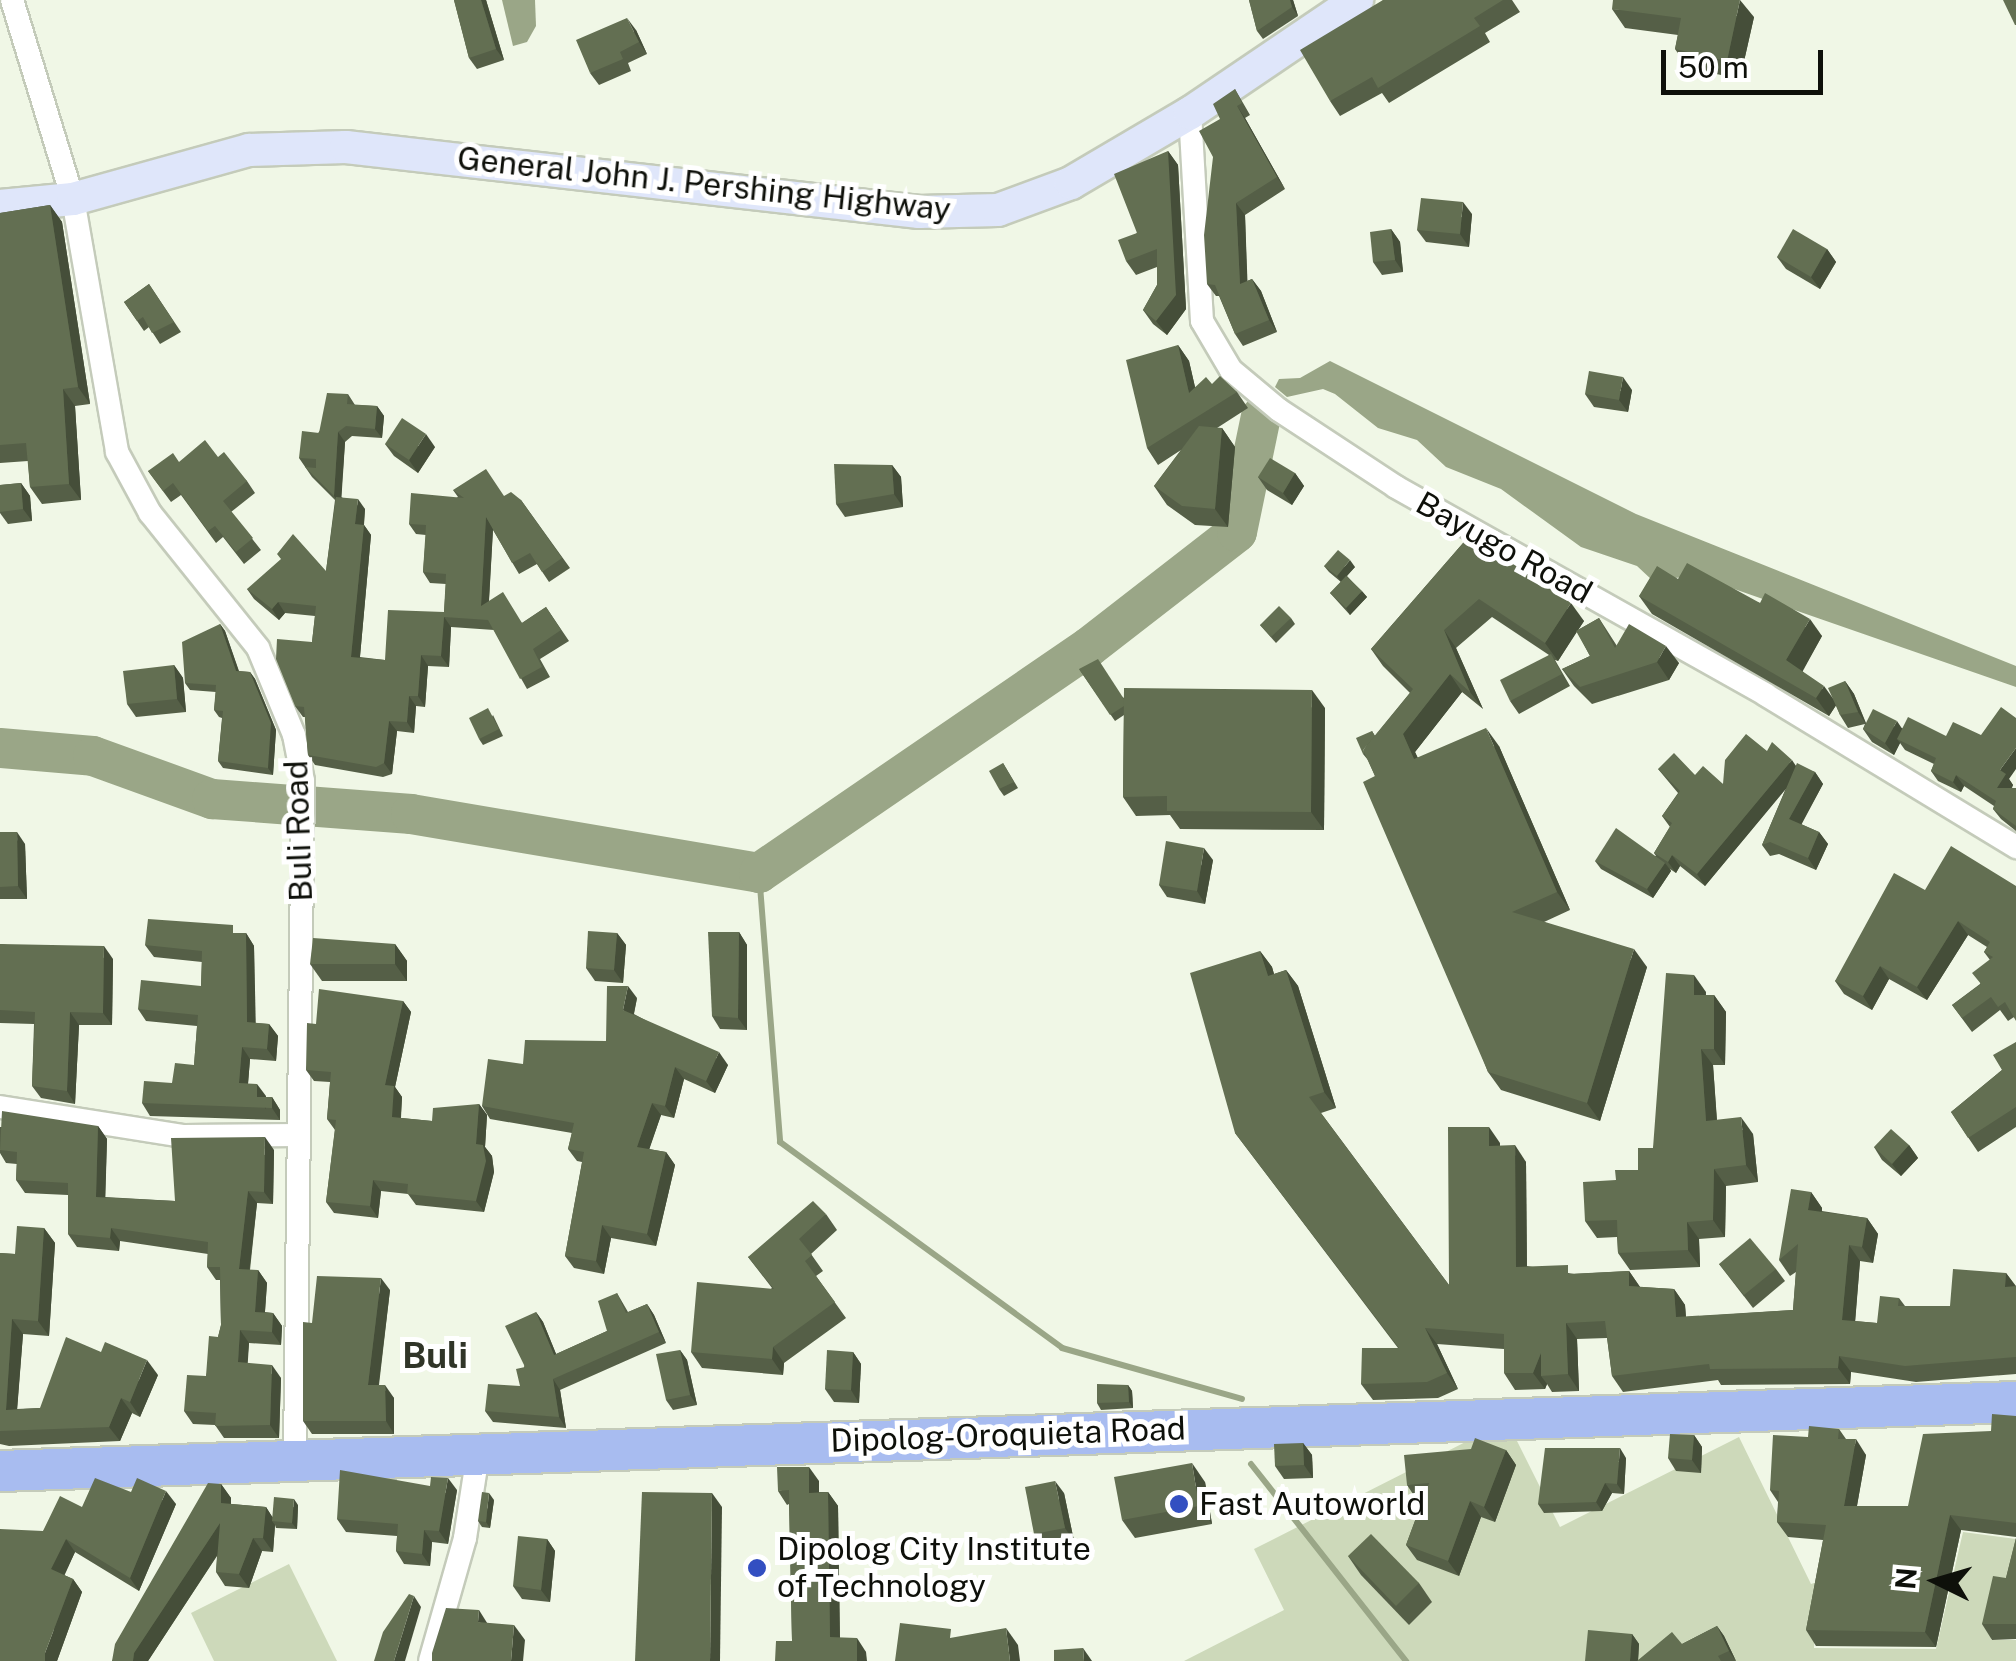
<!DOCTYPE html>
<style>
body{margin:0}
#map{position:relative;width:2016px;height:1661px;overflow:hidden;background:#f0f7e6;font-family:"Public Sans",sans-serif}
div>[style]{position:absolute}
.green>*{inset:0;background:#cdd9ba}
.water>*{inset:0;background:#9aa687}
.stream>*{height:6px;margin:-3px;padding:0 3px;transform-origin:3px;border-radius:3px;background:#9aa687}
.river>*{height:40px;margin:-20px;padding:0 20px;transform-origin:20px;border-radius:20px;background:#9aa687}
.roads{filter:drop-shadow(2px 0 #c4cbba) drop-shadow(-2px 0 #c4cbba) drop-shadow(0 2px #c4cbba) drop-shadow(0 -2px #c4cbba)}
.minor>*{height:22px;margin:-11px;padding:0 11px;transform-origin:11px;border-radius:11px;background:#fff}
.secondary>*{height:32px;margin:-16px;padding:0 16px;transform-origin:16px;border-radius:16px;background:#dfe6fa}
.trunk>*{height:40px;margin:-20px;padding:0 20px;transform-origin:20px;border-radius:20px;background:#a8bcf0}
.wall>*{inset:0;background:#555f47}
.shaded-wall>*{inset:0;background:#454e39}
.building>*{inset:0;background:#636f52}
.dots>*{width:28px;height:28px;translate:-50% -50%;box-sizing:border-box;border:5px solid #fff;border-radius:50%}
span{translate:-50% -50%;white-space:nowrap;text-align:center;line-height:1.15;-webkit-text-stroke:10px #fff;paint-order:stroke}
.street-label{font-size:32px;color:#0e100a}
.poi-label{font-size:32px;color:#0e100a}
.left{translate:0 -50%;text-align:left}
.neighbourhood-label{font-size:35px;color:#303528;font-weight:700}
.north{position:absolute;left:1886px;top:1531px;width:100px;height:100px;-webkit-text-stroke:8px #fff;paint-order:stroke;rotate:275deg;font-size:28px;font-weight:700;line-height:40px;text-align:center;color:#0e100a}
.north::after{content:'';display:block;margin:auto;width:35px;height:45px;background:#0e100a;clip-path:polygon(50% 0,100% 100%,50% 72%,0 100%)}
.scale{position:absolute;left:1661px;top:50px;width:162px;height:45px;box-sizing:border-box;border:5px solid #0e100a;border-top:0;padding-left:12px;font-size:30px;line-height:35px;white-space:nowrap;color:#0e100a;-webkit-text-stroke:8px #fff;paint-order:stroke}
</style>
<div id="map">
<div class="green">
<div style="clip-path:polygon(1507px 1421px,1560px 1527px,1739px 1437px,1811px 1584px,1817px 1582px,1814px 1648px,1936px 1649px,1963px 1532px,2016px 1539px,1991px 1640px,2016px 1640px,2016px 1661px,1184px 1661px,1284px 1610px,1254px 1549px)"></div>
<div style="clip-path:polygon(289px 1564px,337px 1661px,214px 1661px,191px 1613px)"></div>
</div>
<div class="water">
<div style="clip-path:polygon(502px 0,535px 0,536px 26px,527px 42px,513px 46px)"></div>
<div style="clip-path:polygon(1330px 361px,1636px 514px,2016px 666px,2016px 687px,1697px 576px,1652px 580px,1637px 566px,1581px 547px,1501px 489px,1446px 467px,1417px 440px,1378px 428px,1335px 394px,1323px 389px,1287px 397px,1275px 387px,1279px 379px,1300px 378px)"></div>
</div>
<div class="stream">
<div style="left:759px;top:873px;width:270px;rotate:85.5deg"></div>
<div style="left:780px;top:1142px;width:349px;rotate:36.1deg"></div>
<div style="left:1062px;top:1348px;width:187px;rotate:15.8deg"></div>
<div style="left:1251px;top:1464px;width:251px;rotate:51.8deg"></div>
</div>
<div class="river">
<div style="left:0;top:748px;width:93px;rotate:4.9deg"></div>
<div style="left:93px;top:756px;width:127px;rotate:19.9deg"></div>
<div style="left:212px;top:799px;width:200px;rotate:4.3deg"></div>
<div style="left:411px;top:814px;width:353px;rotate:9.6deg"></div>
<div style="left:759px;top:873px;width:400px;rotate:-34.4deg"></div>
<div style="left:1089px;top:647px;width:187px;rotate:-37.8deg"></div>
<div style="left:1237px;top:532px;width:118px;rotate:-78.3deg"></div>
</div>
<div class="roads">
<div class="minor">
<div style="left:12px;top:0;width:208px;rotate:73deg"></div>
<div style="left:73px;top:199px;width:257px;rotate:80.1deg"></div>
<div style="left:117px;top:452px;width:69px;rotate:61.6deg"></div>
<div style="left:150px;top:513px;width:173px;rotate:51.3deg"></div>
<div style="left:258px;top:648px;width:94px;rotate:67.5deg"></div>
<div style="left:294px;top:735px;width:47px;rotate:78.9deg"></div>
<div style="left:303px;top:781px;width:679px;rotate:90.68deg"></div>
<div style="left:1190px;top:113px;width:208px;rotate:86.7deg"></div>
<div style="left:1202px;top:321px;width:57px;rotate:59.4deg"></div>
<div style="left:1231px;top:370px;width:62px;rotate:39.8deg"></div>
<div style="left:1279px;top:410px;width:140px;rotate:33.3deg"></div>
<div style="left:1396px;top:487px;width:424px;rotate:29.3deg"></div>
<div style="left:1766px;top:695px;width:293px;rotate:31.3deg"></div>
<div style="left:0;top:1107px;width:186px;rotate:9deg"></div>
<div style="left:184px;top:1136px;width:115px;rotate:-0.5deg"></div>
<div style="left:430px;top:1661px;width:128px;rotate:-74.1deg"></div>
<div style="left:465px;top:1538px;width:85px;rotate:-81.2deg"></div>
</div>
<div class="secondary">
<div style="left:0;top:206px;width:73px;rotate:-5.5deg"></div>
<div style="left:73px;top:199px;width:183px;rotate:-15.6deg"></div>
<div style="left:249px;top:150px;width:97px;rotate:-1.8deg"></div>
<div style="left:346px;top:147px;width:577px;rotate:6.47deg"></div>
<div style="left:919px;top:212px;width:79px;rotate:-1.5deg"></div>
<div style="left:998px;top:210px;width:78px;rotate:-20.3deg"></div>
<div style="left:1071px;top:183px;width:138px;rotate:-30.5deg"></div>
<div style="left:1190px;top:113px;width:202px;rotate:-34.1deg"></div>
</div>
<div class="trunk">
<div style="left:0;top:1471px;width:2017px;rotate:-1.96deg"></div>
</div>
</div>
<div class="wall">
<div style="clip-path:polygon(454px 0,486px 0,504px 60px,477px 69px,469px 58px)"></div>
<div style="clip-path:polygon(1249px 0,1293px 0,1298px 16px,1263px 39px,1257px 31px)"></div>
<div style="clip-path:polygon(1383px 0,1512px 0,1520px 12px,1485px 33px,1490px 42px,1389px 103px,1382px 93px,1340px 116px,1330px 101px)"></div>
<div style="clip-path:polygon(1612px 9px,1754px 17px,1740px 79px,1688px 68px,1675px 49px,1678px 35px,1625px 28px)"></div>
<div style="clip-path:polygon(636px 30px,647px 54px,628px 63px,631px 71px,599px 85px,590px 73px)"></div>
<div style="clip-path:polygon(1235px 89px,1250px 115px,1245px 118px,1285px 189px,1245px 215px,1247px 281px,1252px 279px,1261px 291px,1277px 332px,1243px 346px,1235px 334px,1219px 296px,1216px 296px,1207px 284px,1220px 119px)"></div>
<div style="clip-path:polygon(1168px 151px,1178px 165px,1186px 309px,1167px 335px,1153px 324px,1143px 310px,1157px 285px,1157px 267px,1136px 275px,1126px 261px)"></div>
<div style="clip-path:polygon(50px 205px,62px 222px,90px 404px,75px 406px,81px 500px,42px 504px,30px 487px,28px 461px,0 463px,0 213px)"></div>
<div style="clip-path:polygon(1472px 214px,1469px 247px,1426px 242px,1417px 230px)"></div>
<div style="clip-path:polygon(1391px 229px,1400px 242px,1403px 272px,1382px 275px,1373px 262px)"></div>
<div style="clip-path:polygon(1827px 249px,1836px 262px,1820px 289px,1786px 269px,1777px 257px)"></div>
<div style="clip-path:polygon(149px 284px,181px 332px,160px 344px,149px 327px,144px 331px,124px 302px)"></div>
<div style="clip-path:polygon(1178px 345px,1189px 361px,1195px 387px,1212px 384px,1237px 392px,1248px 408px,1217px 428px,1222px 428px,1235px 447px,1228px 527px,1195px 525px,1167px 505px,1154px 486px,1181px 450px,1158px 465px,1147px 448px)"></div>
<div style="clip-path:polygon(1632px 390px,1628px 412px,1594px 407px,1585px 394px)"></div>
<div style="clip-path:polygon(348px 394px,355px 405px,377px 406px,384px 416px,382px 438px,352px 436px,345px 442px,341px 497px,365px 509px,364px 525px,371px 535px,360px 657px,385px 660px,444px 612px,446px 584px,430px 583px,423px 572px,426px 535px,416px 534px,409px 524px,458px 497px,453px 490px,504px 496px,521px 500px,570px 568px,549px 582px,537px 564px,519px 574px,493px 530px,489px 601px,522px 623px,546px 607px,569px 641px,540px 659px,550px 677px,527px 689px,494px 630px,451px 627px,449px 667px,428px 666px,425px 707px,416px 706px,414px 733px,397px 731px,392px 774px,383px 777px,315px 765px,308px 755px,305px 717px,303px 717px,295px 706px,312px 642px,315px 616px,285px 613px,279px 620px,254px 599px,247px 589px,326px 571px,335px 500px,312px 477px,299px 458px)"></div>
<div style="clip-path:polygon(385px 444px,435px 447px,418px 473px,394px 456px)"></div>
<div style="clip-path:polygon(218px 457px,247px 481px,255px 493px,231px 512px,261px 550px,244px 564px,223px 537px,216px 543px,181px 495px,171px 502px,148px 471px,179px 462px)"></div>
<div style="clip-path:polygon(892px 465px,901px 477px,903px 507px,845px 517px,836px 504px)"></div>
<div style="clip-path:polygon(1295px 473px,1304px 486px,1292px 505px,1267px 490px,1258px 477px)"></div>
<div style="clip-path:polygon(21px 483px,30px 496px,32px 521px,8px 524px,0 513px,0 485px)"></div>
<div style="clip-path:polygon(1470px 535px,1584px 621px,1578px 630px,1599px 618px,1617px 646px,1679px 663px,1669px 680px,1592px 704px,1574px 686px,1562px 669px,1590px 656px,1577px 631px,1558px 661px,1555px 660px,1570px 686px,1519px 714px,1510px 701px,1549px 655px,1492px 617px,1456px 648px,1483px 709px,1462px 692px,1415px 752px,1418px 758px,1499px 746px,1570px 910px,1544px 922px,1647px 967px,1600px 1121px,1501px 1090px,1488px 1072px,1375px 776px,1368px 760px,1363px 754px,1372px 731px,1375px 736px,1410px 693px,1383px 666px,1371px 649px)"></div>
<div style="clip-path:polygon(1324px 566px,1355px 567px,1347px 576px,1367px 597px,1350px 615px,1330px 593px,1341px 582px,1329px 572px)"></div>
<div style="clip-path:polygon(1678px 579px,1760px 603px,1822px 636px,1802px 671px,1833px 699px,1845px 681px,1854px 694px,1866px 723px,1902px 728px,2009px 779px,2013px 785px,2012px 788px,2016px 788px,2016px 831px,2001px 819px,1993px 809px,1994px 806px,1964px 786px,1961px 792px,1938px 781px,1931px 771px,1934px 764px,1905px 750px,1900px 743px,1894px 755px,1872px 742px,1863px 729px,1865px 724px,1848px 728px,1840px 715px,1836px 705px,1829px 716px,1652px 614px,1639px 596px)"></div>
<div style="clip-path:polygon(1291px 618px,1295px 624px,1276px 643px,1260px 625px)"></div>
<div style="clip-path:polygon(220px 624px,225px 631px,239px 671px,250px 672px,255px 679px,276px 730px,273px 775px,223px 768px,218px 761px,222px 718px,219px 717px,214px 710px,216px 692px,190px 690px,185px 683px)"></div>
<div style="clip-path:polygon(174px 665px,183px 678px,186px 712px,136px 717px,127px 704px)"></div>
<div style="clip-path:polygon(1079px 669px,1124px 698px,1325px 708px,1324px 830px,1180px 829px,1170px 815px,1136px 816px,1123px 797px,1124px 715px,1115px 721px)"></div>
<div style="clip-path:polygon(493px 715px,503px 736px,483px 745px,479px 739px)"></div>
<div style="clip-path:polygon(1767px 751px,1796px 766px,1815px 772px,1823px 784px,1801px 824px,1819px 832px,1828px 844px,1816px 870px,1779px 854px,1770px 856px,1762px 845px,1786px 788px,1705px 886px,1680px 866px,1676px 873px,1670px 869px,1671px 871px,1653px 898px,1601px 869px,1595px 861px,1656px 856px,1654px 853px,1670px 827px,1662px 816px,1678px 793px,1658px 769px,1695px 775px,1723px 784px)"></div>
<div style="clip-path:polygon(1003px 763px,1018px 788px,1004px 796px,999px 789px)"></div>
<div style="clip-path:polygon(0 832px,25px 844px,27px 899px,0 899px)"></div>
<div style="clip-path:polygon(1213px 860px,1205px 904px,1167px 897px,1159px 885px)"></div>
<div style="clip-path:polygon(2016px 886px,2014px 1017px,2008px 1021px,2000px 1010px,1972px 1032px,1952px 1005px,1980px 984px,1990px 960px,1984px 952px,1987px 947px,1968px 935px,1927px 1000px,1889px 979px,1872px 1010px,1844px 994px,1835px 981px,1925px 890px)"></div>
<div style="clip-path:polygon(739px 932px,747px 945px,747px 1030px,720px 1029px,712px 1016px)"></div>
<div style="clip-path:polygon(239px 933px,246px 933px,254px 946px,255px 1023px,269px 1024px,278px 1036px,276px 1061px,250px 1059px,248px 1084px,266px 1097px,272px 1097px,280px 1110px,280px 1120px,150px 1116px,142px 1103px,172px 1083px,194px 1065px,197px 1026px,146px 1021px,138px 1009px,201px 986px,202px 962px,154px 957px,145px 945px)"></div>
<div style="clip-path:polygon(617px 933px,626px 945px,623px 983px,595px 981px,586px 968px)"></div>
<div style="clip-path:polygon(0 944px,113px 959px,112px 1025px,79px 1025px,75px 1104px,41px 1098px,32px 1086px,34px 1024px,0 1023px)"></div>
<div style="clip-path:polygon(395px 944px,407px 961px,407px 981px,322px 981px,310px 964px)"></div>
<div style="clip-path:polygon(1260px 951px,1272px 967px,1274px 974px,1286px 970px,1298px 986px,1336px 1108px,1321px 1113px,1449px 1285px,1500px 1143px,1500px 1146px,1526px 1162px,1527px 1266px,1574px 1274px,1629px 1271px,1640px 1287px,1674px 1289px,1685px 1305px,1686px 1317px,1793px 1310px,1796px 1272px,1790px 1276px,1779px 1260px,1811px 1192px,1822px 1208px,1822px 1211px,1867px 1218px,1878px 1234px,1873px 1263px,1860px 1261px,1855px 1321px,1877px 1323px,1899px 1298px,1905px 1306px,1950px 1306px,2006px 1273px,2016px 1286px,2016px 1374px,1916px 1382px,1851px 1372px,1850px 1384px,1721px 1385px,1718px 1380px,1623px 1392px,1612px 1376px,1607px 1338px,1577px 1339px,1579px 1391px,1552px 1392px,1547px 1384px,1545px 1389px,1515px 1390px,1504px 1373px,1504px 1349px,1437px 1344px,1458px 1389px,1438px 1398px,1373px 1400px,1361px 1384px,1398px 1348px,1235px 1133px)"></div>
<div style="clip-path:polygon(1706px 992px,1706px 995px,1714px 995px,1726px 1012px,1725px 1065px,1713px 1065px,1717px 1120px,1753px 1134px,1758px 1182px,1726px 1186px,1725px 1237px,1699px 1239px,1700px 1267px,1630px 1270px,1618px 1253px,1617px 1237px,1597px 1238px,1585px 1221px,1616px 1180px,1638px 1170px,1653px 1148px)"></div>
<div style="clip-path:polygon(637px 998px,634px 1014px,728px 1065px,715px 1093px,684px 1079px,674px 1118px,661px 1115px,649px 1149px,666px 1152px,675px 1165px,656px 1246px,611px 1238px,604px 1274px,574px 1268px,565px 1256px,582px 1162px,577px 1161px,568px 1149px,572px 1133px,490px 1119px,482px 1106px,606px 1041px)"></div>
<div style="clip-path:polygon(403px 1001px,411px 1012px,395px 1087px,402px 1097px,401px 1118px,432px 1121px,479px 1104px,487px 1115px,485px 1147px,492px 1156px,494px 1172px,484px 1212px,416px 1205px,408px 1194px,381px 1191px,378px 1218px,334px 1213px,326px 1202px,335px 1130px,327px 1119px,330px 1082px,314px 1081px,306px 1070px,316px 1024px)"></div>
<div style="clip-path:polygon(2016px 1042px,2016px 1127px,1978px 1152px,1951px 1112px,2002px 1070px)"></div>
<div style="clip-path:polygon(98px 1126px,107px 1139px,105px 1197px,175px 1201px,274px 1150px,273px 1204px,257px 1203px,250px 1270px,258px 1270px,267px 1283px,265px 1312px,273px 1313px,282px 1326px,281px 1345px,249px 1343px,247px 1363px,281px 1378px,279px 1438px,224px 1438px,215px 1425px,193px 1424px,184px 1411px,206px 1376px,218px 1337px,221px 1325px,220px 1280px,216px 1280px,207px 1267px,208px 1254px,120px 1241px,119px 1251px,77px 1247px,68px 1234px,68px 1195px,25px 1193px,16px 1180px,17px 1164px,6px 1163px,0 1153px,0 1127px)"></div>
<div style="clip-path:polygon(1909px 1145px,1918px 1158px,1901px 1176px,1882px 1160px,1874px 1147px)"></div>
<div style="clip-path:polygon(826px 1214px,837px 1230px,811px 1254px,823px 1271px,816px 1276px,846px 1318px,784px 1363px,783px 1375px,702px 1368px,691px 1352px,772px 1288px,748px 1257px)"></div>
<div style="clip-path:polygon(44px 1228px,55px 1243px,49px 1336px,23px 1334px,17px 1409px,40px 1408px,158px 1375px,140px 1417px,132px 1413px,120px 1441px,9px 1446px,0 1444px,0 1253px,15px 1254px)"></div>
<div style="clip-path:polygon(1719px 1264px,1776px 1269px,1785px 1281px,1753px 1308px)"></div>
<div style="clip-path:polygon(390px 1290px,379px 1385px,394px 1398px,394px 1434px,312px 1434px,303px 1421px,312px 1323px)"></div>
<div style="clip-path:polygon(617px 1293px,628px 1312px,647px 1304px,654px 1315px,666px 1343px,560px 1390px,566px 1428px,493px 1422px,485px 1411px,520px 1386px,536px 1312px,543px 1322px,556px 1354px,607px 1331px)"></div>
<div style="clip-path:polygon(680px 1350px,687px 1360px,697px 1405px,673px 1410px,666px 1400px)"></div>
<div style="clip-path:polygon(853px 1352px,861px 1364px,859px 1403px,834px 1402px,825px 1389px)"></div>
<div style="clip-path:polygon(1128px 1385px,1132px 1391px,1133px 1408px,1101px 1410px,1097px 1403px)"></div>
<div style="clip-path:polygon(2016px 1416px,2016px 1537px,1961px 1530px,1936px 1647px,1816px 1646px,1806px 1630px,1823px 1540px,1788px 1537px,1777px 1522px,1778px 1502px,1770px 1490px,1808px 1437px,1839px 1429px,1846px 1439px,1866px 1455px,1857px 1506px,1908px 1506px,1991px 1431px)"></div>
<div style="clip-path:polygon(1694px 1435px,1702px 1447px,1701px 1473px,1676px 1471px,1668px 1458px)"></div>
<div style="clip-path:polygon(1303px 1443px,1312px 1455px,1313px 1478px,1284px 1479px,1275px 1466px)"></div>
<div style="clip-path:polygon(1506px 1450px,1516px 1465px,1495px 1522px,1481px 1517px,1459px 1576px,1417px 1560px,1406px 1545px,1423px 1499px,1417px 1500px,1407px 1485px)"></div>
<div style="clip-path:polygon(1626px 1458px,1624px 1494px,1612px 1493px,1602px 1511px,1544px 1513px,1538px 1504px)"></div>
<div style="clip-path:polygon(819px 1481px,819px 1492px,828px 1492px,838px 1506px,840px 1638px,866px 1652px,792px 1641px,789px 1504px,787px 1505px,778px 1491px)"></div>
<div style="clip-path:polygon(1205px 1482px,1212px 1524px,1135px 1538px,1122px 1520px)"></div>
<div style="clip-path:polygon(221px 1484px,231px 1498px,231px 1504px,266px 1507px,272px 1517px,298px 1505px,297px 1529px,276px 1528px,275px 1525px,273px 1552px,262px 1551px,249px 1588px,225px 1586px,216px 1572px,217px 1556px,148px 1661px,112px 1661px)"></div>
<div style="clip-path:polygon(457px 1490px,448px 1544px,432px 1542px,430px 1566px,404px 1564px,396px 1551px,397px 1536px,346px 1532px,337px 1519px)"></div>
<div style="clip-path:polygon(131px 1492px,176px 1504px,139px 1591px,75px 1552px,64px 1575px,73px 1579px,82px 1592px,57px 1661px,43px 1531px,82px 1507px)"></div>
<div style="clip-path:polygon(1064px 1493px,1074px 1541px,1043px 1547px,1034px 1534px)"></div>
<div style="clip-path:polygon(494px 1500px,490px 1528px,482px 1527px,478px 1521px)"></div>
<div style="clip-path:polygon(2016px 1538px,2016px 1639px,1992px 1640px,1982px 1624px,2006px 1578px)"></div>
<div style="clip-path:polygon(547px 1539px,555px 1551px,550px 1602px,522px 1599px,513px 1586px)"></div>
<div style="clip-path:polygon(1348px 1556px,1419px 1583px,1432px 1602px,1409px 1625px,1361px 1575px)"></div>
<div style="clip-path:polygon(1717px 1626px,1724px 1636px,1736px 1661px,1585px 1661px,1632px 1634px,1639px 1644px,1638px 1660px,1682px 1644px)"></div>
</div>
<div class="shaded-wall">
<div style="clip-path:polygon(481px 0,486px 0,504px 60px,496px 49px)"></div>
<div style="clip-path:polygon(1290px 0,1293px 0,1298px 16px,1292px 7px)"></div>
<div style="clip-path:polygon(1740px 0,1754px 17px,1740px 79px,1727px 61px)"></div>
<div style="clip-path:polygon(627px 18px,636px 30px,647px 54px,639px 42px)"></div>
<div style="clip-path:polygon(1237px 106px,1245px 118px,1285px 189px,1277px 177px)"></div>
<div style="clip-path:polygon(1168px 151px,1178px 165px,1186px 309px,1167px 335px,1156px 321px)"></div>
<div style="clip-path:polygon(1463px 202px,1472px 214px,1469px 247px,1460px 234px)"></div>
<div style="clip-path:polygon(1236px 203px,1245px 215px,1248px 296px,1240px 284px)"></div>
<div style="clip-path:polygon(50px 205px,62px 222px,90px 404px,78px 387px)"></div>
<div style="clip-path:polygon(1391px 229px,1400px 242px,1403px 272px,1395px 260px)"></div>
<div style="clip-path:polygon(1827px 249px,1836px 262px,1820px 289px,1811px 277px)"></div>
<div style="clip-path:polygon(1252px 279px,1261px 291px,1277px 332px,1269px 320px)"></div>
<div style="clip-path:polygon(1178px 345px,1189px 361px,1200px 409px,1189px 393px)"></div>
<div style="clip-path:polygon(1623px 377px,1632px 390px,1628px 412px,1619px 400px)"></div>
<div style="clip-path:polygon(63px 389px,75px 406px,81px 500px,69px 484px)"></div>
<div style="clip-path:polygon(377px 406px,384px 416px,382px 438px,375px 429px)"></div>
<div style="clip-path:polygon(1222px 428px,1235px 447px,1228px 527px,1215px 509px)"></div>
<div style="clip-path:polygon(338px 432px,345px 442px,341px 505px,334px 496px)"></div>
<div style="clip-path:polygon(426px 434px,435px 447px,418px 473px,409px 460px)"></div>
<div style="clip-path:polygon(892px 465px,901px 477px,903px 507px,894px 494px)"></div>
<div style="clip-path:polygon(1295px 473px,1304px 486px,1292px 505px,1283px 493px)"></div>
<div style="clip-path:polygon(21px 483px,30px 496px,32px 521px,23px 509px)"></div>
<div style="clip-path:polygon(358px 499px,365px 509px,363px 534px,355px 524px)"></div>
<div style="clip-path:polygon(486px 517px,493px 528px,488px 616px,481px 606px)"></div>
<div style="clip-path:polygon(364px 525px,371px 535px,359px 667px,351px 657px)"></div>
<div style="clip-path:polygon(1350px 560px,1355px 567px,1341px 582px,1337px 576px)"></div>
<div style="clip-path:polygon(1362px 591px,1367px 597px,1350px 615px,1346px 608px)"></div>
<div style="clip-path:polygon(278px 602px,285px 613px,279px 620px,272px 609px)"></div>
<div style="clip-path:polygon(1571px 603px,1584px 621px,1558px 661px,1545px 643px)"></div>
<div style="clip-path:polygon(444px 617px,451px 627px,449px 667px,441px 656px)"></div>
<div style="clip-path:polygon(1810px 619px,1822px 636px,1799px 678px,1786px 660px)"></div>
<div style="clip-path:polygon(220px 624px,225px 631px,241px 678px,236px 671px)"></div>
<div style="clip-path:polygon(1444px 630px,1456px 648px,1483px 709px,1470px 692px)"></div>
<div style="clip-path:polygon(1666px 646px,1679px 663px,1669px 680px,1657px 662px)"></div>
<div style="clip-path:polygon(421px 655px,428px 666px,425px 707px,418px 696px)"></div>
<div style="clip-path:polygon(174px 665px,183px 678px,186px 712px,177px 699px)"></div>
<div style="clip-path:polygon(250px 672px,255px 679px,276px 730px,273px 775px,268px 768px)"></div>
<div style="clip-path:polygon(1450px 674px,1462px 692px,1415px 752px,1426px 777px,1414px 759px,1403px 734px)"></div>
<div style="clip-path:polygon(1845px 681px,1854px 694px,1866px 724px,1858px 712px)"></div>
<div style="clip-path:polygon(1824px 686px,1837px 704px,1829px 716px,1816px 698px)"></div>
<div style="clip-path:polygon(1312px 690px,1325px 708px,1324px 830px,1311px 812px)"></div>
<div style="clip-path:polygon(409px 696px,416px 706px,414px 733px,407px 722px)"></div>
<div style="clip-path:polygon(389px 721px,397px 731px,392px 774px,384px 763px)"></div>
<div style="clip-path:polygon(1897px 721px,1905px 733px,1897px 739px,1900px 743px,1894px 755px,1885px 743px)"></div>
<div style="clip-path:polygon(1486px 728px,1499px 746px,1570px 910px,1557px 892px)"></div>
<div style="clip-path:polygon(2016px 748px,2016px 769px,2009px 779px,2013px 785px,2005px 798px,1997px 788px,2000px 770px)"></div>
<div style="clip-path:polygon(1792px 760px,1800px 772px,1705px 886px,1697px 874px)"></div>
<div style="clip-path:polygon(1815px 772px,1823px 784px,1798px 831px,1789px 819px)"></div>
<div style="clip-path:polygon(1956px 775px,1964px 786px,1961px 792px,1953px 782px)"></div>
<div style="clip-path:polygon(17px 832px,25px 844px,27px 899px,18px 886px)"></div>
<div style="clip-path:polygon(1819px 832px,1828px 844px,1816px 870px,1808px 858px)"></div>
<div style="clip-path:polygon(1204px 848px,1213px 860px,1205px 904px,1197px 891px)"></div>
<div style="clip-path:polygon(1672px 855px,1680px 866px,1676px 873px,1668px 862px)"></div>
<div style="clip-path:polygon(1665px 863px,1671px 871px,1653px 898px,1647px 889px)"></div>
<div style="clip-path:polygon(1958px 921px,1968px 935px,1927px 1000px,1917px 987px)"></div>
<div style="clip-path:polygon(739px 932px,747px 945px,747px 1030px,738px 1018px)"></div>
<div style="clip-path:polygon(246px 933px,254px 946px,256px 1034px,247px 1022px)"></div>
<div style="clip-path:polygon(617px 933px,626px 945px,623px 983px,614px 970px)"></div>
<div style="clip-path:polygon(395px 944px,407px 961px,407px 981px,395px 964px)"></div>
<div style="clip-path:polygon(104px 946px,113px 959px,112px 1025px,103px 1013px)"></div>
<div style="clip-path:polygon(1634px 949px,1647px 967px,1600px 1121px,1587px 1103px)"></div>
<div style="clip-path:polygon(1260px 951px,1272px 967px,1279px 992px,1268px 976px)"></div>
<div style="clip-path:polygon(1880px 966px,1889px 979px,1872px 1010px,1863px 996px)"></div>
<div style="clip-path:polygon(1286px 970px,1298px 986px,1336px 1108px,1324px 1092px)"></div>
<div style="clip-path:polygon(1694px 975px,1706px 992px,1705px 1012px,1694px 995px)"></div>
<div style="clip-path:polygon(628px 986px,637px 998px,632px 1022px,623px 1010px)"></div>
<div style="clip-path:polygon(1714px 995px,1726px 1012px,1725px 1065px,1714px 1049px)"></div>
<div style="clip-path:polygon(403px 1001px,411px 1012px,395px 1087px,402px 1097px,400px 1129px,392px 1117px,385px 1085px)"></div>
<div style="clip-path:polygon(70px 1012px,79px 1025px,75px 1104px,67px 1091px)"></div>
<div style="clip-path:polygon(269px 1024px,278px 1036px,276px 1061px,267px 1049px)"></div>
<div style="clip-path:polygon(242px 1047px,250px 1059px,247px 1096px,239px 1083px)"></div>
<div style="clip-path:polygon(1701px 1049px,1713px 1065px,1718px 1138px,1706px 1121px)"></div>
<div style="clip-path:polygon(719px 1052px,728px 1065px,715px 1093px,706px 1081px)"></div>
<div style="clip-path:polygon(675px 1067px,684px 1079px,674px 1118px,665px 1106px)"></div>
<div style="clip-path:polygon(257px 1084px,266px 1096px,266px 1109px,257px 1097px)"></div>
<div style="clip-path:polygon(272px 1097px,280px 1110px,280px 1120px,272px 1108px)"></div>
<div style="clip-path:polygon(652px 1103px,661px 1115px,646px 1159px,637px 1147px)"></div>
<div style="clip-path:polygon(479px 1104px,487px 1115px,485px 1147px,492px 1156px,494px 1172px,484px 1212px,476px 1201px,476px 1144px)"></div>
<div style="clip-path:polygon(1741px 1117px,1753px 1134px,1758px 1182px,1746px 1165px)"></div>
<div style="clip-path:polygon(98px 1126px,107px 1139px,105px 1210px,96px 1197px)"></div>
<div style="clip-path:polygon(1489px 1127px,1500px 1143px,1500px 1162px,1489px 1146px)"></div>
<div style="clip-path:polygon(265px 1137px,274px 1150px,273px 1204px,264px 1192px)"></div>
<div style="clip-path:polygon(1515px 1145px,1526px 1162px,1527px 1283px,1516px 1267px)"></div>
<div style="clip-path:polygon(1909px 1145px,1918px 1158px,1901px 1176px,1892px 1164px)"></div>
<div style="clip-path:polygon(666px 1152px,675px 1165px,656px 1246px,647px 1234px)"></div>
<div style="clip-path:polygon(1714px 1169px,1726px 1186px,1725px 1237px,1713px 1220px)"></div>
<div style="clip-path:polygon(373px 1180px,381px 1191px,378px 1218px,370px 1206px)"></div>
<div style="clip-path:polygon(248px 1191px,257px 1203px,248px 1282px,239px 1269px)"></div>
<div style="clip-path:polygon(1811px 1192px,1822px 1208px,1820px 1226px,1808px 1210px)"></div>
<div style="clip-path:polygon(1867px 1218px,1878px 1234px,1873px 1263px,1862px 1247px)"></div>
<div style="clip-path:polygon(1687px 1222px,1699px 1239px,1700px 1267px,1688px 1250px)"></div>
<div style="clip-path:polygon(602px 1225px,611px 1238px,604px 1274px,596px 1261px)"></div>
<div style="clip-path:polygon(44px 1228px,55px 1243px,49px 1336px,38px 1321px)"></div>
<div style="clip-path:polygon(111px 1228px,120px 1241px,119px 1251px,110px 1238px)"></div>
<div style="clip-path:polygon(1849px 1245px,1860px 1261px,1854px 1336px,1842px 1320px)"></div>
<div style="clip-path:polygon(258px 1270px,267px 1283px,264px 1324px,255px 1312px)"></div>
<div style="clip-path:polygon(1629px 1271px,1640px 1287px,1629px 1286px)"></div>
<div style="clip-path:polygon(2006px 1273px,2016px 1287px,2005px 1287px)"></div>
<div style="clip-path:polygon(381px 1278px,390px 1290px,377px 1397px,368px 1385px)"></div>
<div style="clip-path:polygon(1674px 1289px,1685px 1305px,1687px 1333px,1676px 1317px)"></div>
<div style="clip-path:polygon(647px 1304px,654px 1315px,666px 1343px,659px 1332px)"></div>
<div style="clip-path:polygon(536px 1312px,543px 1322px,561px 1366px,554px 1355px)"></div>
<div style="clip-path:polygon(273px 1313px,282px 1326px,281px 1345px,272px 1332px)"></div>
<div style="clip-path:polygon(12px 1319px,23px 1334px,16px 1424px,6px 1410px)"></div>
<div style="clip-path:polygon(1566px 1323px,1577px 1339px,1579px 1391px,1568px 1374px)"></div>
<div style="clip-path:polygon(1425px 1328px,1437px 1344px,1458px 1389px,1447px 1373px)"></div>
<div style="clip-path:polygon(240px 1330px,249px 1343px,247px 1375px,238px 1362px)"></div>
<div style="clip-path:polygon(773px 1347px,784px 1363px,783px 1375px,772px 1359px)"></div>
<div style="clip-path:polygon(680px 1350px,687px 1360px,697px 1405px,690px 1395px)"></div>
<div style="clip-path:polygon(853px 1352px,861px 1364px,859px 1403px,851px 1390px)"></div>
<div style="clip-path:polygon(1541px 1353px,1541px 1376px,1547px 1384px,1545px 1389px,1533px 1373px)"></div>
<div style="clip-path:polygon(1839px 1356px,1851px 1372px,1850px 1384px,1838px 1368px)"></div>
<div style="clip-path:polygon(147px 1360px,158px 1375px,140px 1417px,130px 1402px)"></div>
<div style="clip-path:polygon(272px 1365px,281px 1378px,279px 1438px,270px 1425px)"></div>
<div style="clip-path:polygon(553px 1379px,560px 1390px,566px 1428px,559px 1417px)"></div>
<div style="clip-path:polygon(385px 1385px,394px 1398px,394px 1434px,386px 1421px)"></div>
<div style="clip-path:polygon(1128px 1385px,1132px 1391px,1133px 1408px,1129px 1402px)"></div>
<div style="clip-path:polygon(121px 1398px,132px 1413px,120px 1441px,109px 1427px)"></div>
<div style="clip-path:polygon(1694px 1435px,1702px 1447px,1701px 1473px,1692px 1460px)"></div>
<div style="clip-path:polygon(1856px 1439px,1866px 1455px,1854px 1522px,1844px 1506px)"></div>
<div style="clip-path:polygon(1303px 1443px,1312px 1455px,1313px 1478px,1304px 1465px)"></div>
<div style="clip-path:polygon(1620px 1448px,1626px 1458px,1624px 1494px,1617px 1484px)"></div>
<div style="clip-path:polygon(1506px 1450px,1516px 1465px,1495px 1522px,1484px 1507px)"></div>
<div style="clip-path:polygon(1192px 1463px,1205px 1482px,1212px 1524px,1199px 1506px)"></div>
<div style="clip-path:polygon(809px 1467px,819px 1481px,819px 1506px,809px 1493px)"></div>
<div style="clip-path:polygon(448px 1478px,457px 1490px,448px 1544px,439px 1531px)"></div>
<div style="clip-path:polygon(1055px 1481px,1064px 1493px,1074px 1541px,1065px 1528px)"></div>
<div style="clip-path:polygon(1605px 1483px,1612px 1493px,1602px 1511px,1596px 1502px)"></div>
<div style="clip-path:polygon(221px 1484px,231px 1498px,231px 1517px,221px 1503px)"></div>
<div style="clip-path:polygon(166px 1491px,176px 1504px,139px 1591px,130px 1578px)"></div>
<div style="clip-path:polygon(828px 1492px,838px 1506px,840px 1651px,830px 1637px)"></div>
<div style="clip-path:polygon(489px 1493px,494px 1500px,490px 1528px,486px 1522px)"></div>
<div style="clip-path:polygon(712px 1493px,722px 1507px,720px 1661px,710px 1661px)"></div>
<div style="clip-path:polygon(294px 1499px,298px 1505px,297px 1529px,292px 1523px)"></div>
<div style="clip-path:polygon(1470px 1501px,1481px 1517px,1459px 1576px,1448px 1561px)"></div>
<div style="clip-path:polygon(266px 1507px,275px 1521px,272px 1521px,275px 1525px,273px 1552px,263px 1538px)"></div>
<div style="clip-path:polygon(1950px 1515px,1961px 1530px,1936px 1647px,1925px 1632px)"></div>
<div style="clip-path:polygon(220px 1523px,229px 1537px,148px 1661px,133px 1661px,134px 1653px)"></div>
<div style="clip-path:polygon(424px 1530px,432px 1542px,430px 1566px,422px 1554px)"></div>
<div style="clip-path:polygon(253px 1538px,262px 1551px,249px 1588px,239px 1574px)"></div>
<div style="clip-path:polygon(66px 1539px,75px 1552px,61px 1583px,51px 1569px)"></div>
<div style="clip-path:polygon(547px 1539px,555px 1551px,550px 1602px,541px 1590px)"></div>
<div style="clip-path:polygon(73px 1579px,82px 1592px,57px 1661px,45px 1661px,45px 1653px)"></div>
<div style="clip-path:polygon(414px 1596px,421px 1607px,405px 1661px,394px 1661px)"></div>
<div style="clip-path:polygon(479px 1610px,489px 1626px,478px 1622px)"></div>
<div style="clip-path:polygon(514px 1625px,525px 1640px,523px 1661px,511px 1661px)"></div>
<div style="clip-path:polygon(1717px 1626px,1724px 1636px,1736px 1661px,1729px 1651px)"></div>
<div style="clip-path:polygon(1006px 1628px,1018px 1645px,1020px 1661px,1010px 1661px)"></div>
<div style="clip-path:polygon(1632px 1634px,1639px 1644px,1638px 1661px,1630px 1661px)"></div>
<div style="clip-path:polygon(857px 1638px,866px 1652px,867px 1661px,857px 1661px)"></div>
<div style="clip-path:polygon(1083px 1648px,1092px 1661px,1084px 1661px)"></div>
</div>
<div class="building">
<div style="clip-path:polygon(454px 0,481px 0,496px 49px,469px 58px)"></div>
<div style="clip-path:polygon(1249px 0,1290px 0,1292px 7px,1257px 31px)"></div>
<div style="clip-path:polygon(1383px 0,1503px 0,1474px 18px,1480px 26px,1378px 88px,1372px 77px,1330px 101px,1300px 50px)"></div>
<div style="clip-path:polygon(1613px 0,1740px 0,1727px 61px,1675px 49px,1681px 18px,1612px 9px)"></div>
<div style="clip-path:polygon(2003px 0,2016px 0,2016px 25px,2015px 25px)"></div>
<div style="clip-path:polygon(627px 18px,639px 42px,620px 52px,623px 59px,590px 73px,576px 40px)"></div>
<div style="clip-path:polygon(1235px 89px,1242px 103px,1237px 106px,1277px 177px,1236px 203px,1240px 284px,1252px 279px,1269px 320px,1235px 334px,1215px 285px,1207px 284px,1204px 235px,1213px 157px,1199px 131px,1220px 119px,1213px 104px)"></div>
<div style="clip-path:polygon(1168px 151px,1176px 295px,1156px 321px,1143px 310px,1157px 285px,1157px 249px,1126px 261px,1118px 240px,1137px 233px,1114px 174px)"></div>
<div style="clip-path:polygon(1421px 198px,1463px 202px,1460px 234px,1417px 230px)"></div>
<div style="clip-path:polygon(50px 205px,78px 387px,63px 389px,69px 484px,30px 487px,26px 443px,0 445px,0 213px)"></div>
<div style="clip-path:polygon(1391px 229px,1395px 260px,1373px 262px,1370px 232px)"></div>
<div style="clip-path:polygon(1793px 229px,1827px 249px,1811px 277px,1777px 257px)"></div>
<div style="clip-path:polygon(149px 284px,174px 322px,152px 333px,143px 317px,137px 321px,124px 302px)"></div>
<div style="clip-path:polygon(1178px 345px,1189px 393px,1206px 377px,1212px 384px,1220px 376px,1237px 392px,1147px 448px,1126px 360px)"></div>
<div style="clip-path:polygon(1589px 371px,1623px 377px,1619px 400px,1585px 394px)"></div>
<div style="clip-path:polygon(327px 393px,348px 394px,347px 404px,377px 406px,375px 429px,346px 426px,338px 432px,334px 496px,305px 467px,316px 468px,316px 459px,299px 458px,302px 431px,319px 433px)"></div>
<div style="clip-path:polygon(402px 418px,426px 434px,409px 460px,385px 444px)"></div>
<div style="clip-path:polygon(1199px 426px,1222px 428px,1215px 509px,1182px 506px,1154px 486px)"></div>
<div style="clip-path:polygon(205px 440px,218px 457px,224px 452px,247px 481px,223px 501px,253px 538px,236px 552px,215px 526px,208px 531px,173px 483px,163px 491px,148px 471px,173px 453px,179px 462px)"></div>
<div style="clip-path:polygon(1270px 458px,1295px 473px,1283px 493px,1258px 477px)"></div>
<div style="clip-path:polygon(834px 464px,892px 465px,894px 494px,836px 504px)"></div>
<div style="clip-path:polygon(486px 469px,504px 496px,511px 492px,521px 500px,562px 558px,542px 572px,530px 553px,512px 563px,486px 517px,481px 606px,503px 592px,522px 623px,546px 607px,561px 630px,533px 649px,542px 667px,520px 679px,488px 620px,444px 617px,441px 656px,421px 655px,418px 696px,409px 696px,407px 722px,389px 721px,384px 763px,376px 767px,308px 755px,304px 707px,295px 706px,276px 659px,277px 639px,312px 642px,316px 606px,278px 602px,272px 609px,247px 589px,281px 559px,277px 554px,293px 534px,326px 571px,336px 497px,358px 499px,355px 524px,364px 525px,351px 657px,385px 660px,388px 610px,444px 612px,446px 574px,423px 572px,426px 525px,409px 524px,411px 493px,464px 498px,453px 490px)"></div>
<div style="clip-path:polygon(21px 483px,23px 509px,0 512px,0 485px)"></div>
<div style="clip-path:polygon(1470px 535px,1571px 603px,1545px 643px,1479px 599px,1444px 630px,1470px 692px,1450px 674px,1403px 734px,1414px 759px,1486px 728px,1557px 892px,1512px 912px,1634px 949px,1587px 1103px,1488px 1072px,1363px 782px,1375px 776px,1363px 750px,1413px 689px,1371px 649px)"></div>
<div style="clip-path:polygon(1338px 550px,1350px 560px,1337px 576px,1324px 566px)"></div>
<div style="clip-path:polygon(1687px 563px,1760px 603px,1765px 593px,1810px 619px,1786px 660px,1824px 686px,1816px 698px,1639px 596px,1657px 566px,1678px 579px)"></div>
<div style="clip-path:polygon(1346px 576px,1362px 591px,1346px 608px,1330px 593px)"></div>
<div style="clip-path:polygon(1279px 606px,1291px 618px,1271px 637px,1260px 625px)"></div>
<div style="clip-path:polygon(1599px 618px,1615px 648px,1629px 624px,1666px 646px,1657px 662px,1580px 687px,1562px 669px,1590px 656px,1576px 631px)"></div>
<div style="clip-path:polygon(220px 624px,236px 671px,250px 672px,271px 723px,268px 768px,218px 761px,223px 711px,214px 710px,216px 685px,185px 683px,182px 642px)"></div>
<div style="clip-path:polygon(1551px 654px,1562px 674px,1510px 701px,1500px 680px)"></div>
<div style="clip-path:polygon(1098px 659px,1124px 699px,1124px 706px,1110px 715px,1079px 669px)"></div>
<div style="clip-path:polygon(174px 665px,177px 699px,127px 704px,123px 671px)"></div>
<div style="clip-path:polygon(1845px 681px,1858px 712px,1840px 715px,1828px 688px)"></div>
<div style="clip-path:polygon(1124px 688px,1312px 690px,1311px 812px,1167px 811px,1167px 796px,1123px 797px)"></div>
<div style="clip-path:polygon(2001px 707px,2016px 718px,2016px 748px,2000px 770px,2006px 774px,1997px 788px,2016px 788px,2016px 826px,1993px 809px,1996px 801px,1956px 775px,1953px 782px,1931px 771px,1936px 758px,1897px 739px,1908px 717px,1946px 736px,1953px 722px,1981px 735px)"></div>
<div style="clip-path:polygon(488px 708px,499px 729px,479px 739px,469px 718px)"></div>
<div style="clip-path:polygon(1873px 709px,1897px 721px,1885px 743px,1863px 729px)"></div>
<div style="clip-path:polygon(1372px 731px,1375px 736px,1363px 750px,1365px 753px,1363px 754px,1356px 738px)"></div>
<div style="clip-path:polygon(1746px 734px,1767px 751px,1772px 742px,1792px 760px,1697px 874px,1672px 855px,1668px 862px,1654px 853px,1672px 823px,1662px 816px,1680px 791px,1658px 769px,1674px 753px,1695px 775px,1703px 766px,1723px 784px,1725px 760px)"></div>
<div style="clip-path:polygon(1003px 763px,1014px 782px,999px 789px,989px 771px)"></div>
<div style="clip-path:polygon(1797px 763px,1815px 772px,1789px 819px,1819px 832px,1808px 858px,1770px 842px,1762px 845px)"></div>
<div style="clip-path:polygon(1616px 828px,1665px 863px,1647px 889px,1595px 861px)"></div>
<div style="clip-path:polygon(0 832px,17px 832px,18px 886px,0 887px)"></div>
<div style="clip-path:polygon(1166px 841px,1204px 848px,1197px 891px,1159px 885px)"></div>
<div style="clip-path:polygon(1951px 846px,2016px 886px,2016px 1021px,2005px 1002px,1998px 1007px,1991px 997px,1962px 1018px,1952px 1005px,1981px 984px,1972px 973px,1993px 957px,1984px 952px,1990px 942px,1958px 921px,1917px 987px,1880px 966px,1863px 996px,1835px 981px,1894px 873px,1925px 890px)"></div>
<div style="clip-path:polygon(148px 919px,233px 925px,233px 933px,246px 933px,247px 1022px,269px 1024px,267px 1049px,242px 1047px,239px 1083px,257px 1084px,257px 1097px,272px 1097px,272px 1108px,142px 1103px,144px 1081px,172px 1083px,175px 1063px,194px 1065px,198px 1015px,138px 1009px,141px 980px,201px 986px,202px 951px,145px 945px)"></div>
<div style="clip-path:polygon(588px 931px,617px 933px,614px 970px,586px 968px)"></div>
<div style="clip-path:polygon(708px 932px,739px 932px,738px 1018px,712px 1016px)"></div>
<div style="clip-path:polygon(313px 938px,395px 944px,395px 964px,310px 964px)"></div>
<div style="clip-path:polygon(0 944px,104px 946px,103px 1013px,70px 1012px,67px 1091px,32px 1086px,35px 1012px,0 1010px)"></div>
<div style="clip-path:polygon(1260px 951px,1268px 976px,1286px 970px,1324px 1092px,1309px 1097px,1449px 1285px,1448px 1127px,1489px 1127px,1489px 1146px,1515px 1145px,1516px 1267px,1568px 1265px,1568px 1274px,1629px 1271px,1629px 1286px,1674px 1289px,1676px 1317px,1793px 1310px,1798px 1244px,1779px 1260px,1791px 1189px,1811px 1192px,1808px 1210px,1867px 1218px,1862px 1247px,1849px 1245px,1842px 1320px,1877px 1323px,1880px 1296px,1899px 1298px,1898px 1306px,1950px 1306px,1953px 1269px,2006px 1273px,2005px 1287px,2016px 1286px,2016px 1357px,1905px 1366px,1839px 1356px,1838px 1368px,1710px 1369px,1709px 1364px,1612px 1376px,1605px 1321px,1566px 1323px,1568px 1374px,1541px 1376px,1541px 1353px,1533px 1373px,1504px 1373px,1504px 1334px,1425px 1328px,1447px 1373px,1427px 1382px,1361px 1384px,1362px 1348px,1399px 1348px,1235px 1133px,1190px 973px)"></div>
<div style="clip-path:polygon(1666px 973px,1694px 975px,1694px 995px,1714px 995px,1714px 1049px,1701px 1049px,1706px 1121px,1741px 1117px,1746px 1165px,1714px 1169px,1713px 1220px,1687px 1222px,1688px 1250px,1618px 1253px,1617px 1220px,1585px 1221px,1583px 1182px,1616px 1180px,1615px 1170px,1638px 1170px,1638px 1148px,1653px 1148px)"></div>
<div style="clip-path:polygon(607px 986px,628px 986px,623px 1010px,719px 1052px,706px 1081px,675px 1067px,665px 1106px,652px 1103px,637px 1147px,666px 1152px,647px 1234px,602px 1225px,596px 1261px,565px 1256px,584px 1152px,568px 1149px,574px 1123px,482px 1106px,488px 1059px,523px 1064px,525px 1040px,606px 1041px)"></div>
<div style="clip-path:polygon(319px 989px,403px 1001px,385px 1085px,394px 1086px,392px 1117px,432px 1121px,433px 1108px,479px 1104px,476px 1144px,483px 1145px,486px 1161px,476px 1201px,407px 1194px,408px 1184px,373px 1180px,370px 1206px,326px 1202px,336px 1120px,327px 1119px,331px 1072px,306px 1070px,307px 1023px,316px 1024px)"></div>
<div style="clip-path:polygon(2016px 1042px,2016px 1107px,1968px 1138px,1951px 1112px,2002px 1070px,1993px 1055px)"></div>
<div style="clip-path:polygon(2px 1111px,98px 1126px,96px 1197px,175px 1201px,171px 1138px,265px 1137px,264px 1192px,248px 1191px,239px 1269px,258px 1270px,255px 1312px,273px 1313px,272px 1332px,240px 1330px,238px 1362px,272px 1365px,270px 1425px,215px 1426px,216px 1413px,184px 1411px,187px 1375px,206px 1376px,209px 1336px,218px 1337px,221px 1325px,220px 1267px,207px 1267px,208px 1242px,111px 1228px,110px 1238px,68px 1234px,68px 1183px,16px 1180px,17px 1152px,0 1150px)"></div>
<div style="clip-path:polygon(1891px 1129px,1909px 1145px,1892px 1164px,1874px 1147px)"></div>
<div style="clip-path:polygon(813px 1201px,826px 1214px,799px 1239px,812px 1255px,805px 1261px,835px 1302px,773px 1347px,772px 1359px,691px 1352px,697px 1282px,774px 1289px,748px 1257px)"></div>
<div style="clip-path:polygon(17px 1226px,44px 1228px,38px 1321px,12px 1319px,6px 1410px,40px 1408px,66px 1337px,101px 1352px,105px 1342px,147px 1360px,130px 1402px,121px 1398px,109px 1427px,0 1431px,0 1253px,15px 1254px)"></div>
<div style="clip-path:polygon(1750px 1238px,1776px 1269px,1744px 1295px,1719px 1264px)"></div>
<div style="clip-path:polygon(317px 1276px,381px 1278px,368px 1385px,385px 1385px,386px 1421px,303px 1421px,303px 1322px,312px 1323px)"></div>
<div style="clip-path:polygon(617px 1293px,626px 1313px,647px 1304px,659px 1332px,553px 1379px,559px 1417px,485px 1411px,488px 1384px,520px 1386px,516px 1369px,525px 1367px,505px 1326px,536px 1312px,554px 1355px,607px 1331px,598px 1301px)"></div>
<div style="clip-path:polygon(680px 1350px,690px 1395px,666px 1400px,656px 1354px)"></div>
<div style="clip-path:polygon(827px 1350px,853px 1352px,851px 1390px,825px 1389px)"></div>
<div style="clip-path:polygon(1097px 1384px,1128px 1385px,1129px 1402px,1097px 1403px)"></div>
<div style="clip-path:polygon(1992px 1414px,2016px 1416px,2016px 1523px,1950px 1515px,1925px 1632px,1806px 1630px,1826px 1525px,1777px 1522px,1779px 1491px,1770px 1490px,1773px 1435px,1808px 1437px,1809px 1426px,1839px 1429px,1838px 1439px,1856px 1439px,1844px 1506px,1908px 1506px,1923px 1434px,1991px 1431px)"></div>
<div style="clip-path:polygon(1670px 1434px,1694px 1435px,1692px 1460px,1668px 1458px)"></div>
<div style="clip-path:polygon(1475px 1438px,1506px 1450px,1484px 1507px,1470px 1501px,1448px 1561px,1406px 1545px,1429px 1483px,1407px 1485px,1404px 1455px,1471px 1449px)"></div>
<div style="clip-path:polygon(1303px 1443px,1304px 1465px,1275px 1466px,1274px 1444px)"></div>
<div style="clip-path:polygon(1545px 1448px,1620px 1448px,1617px 1484px,1605px 1483px,1596px 1502px,1538px 1504px)"></div>
<div style="clip-path:polygon(1192px 1463px,1199px 1506px,1122px 1520px,1114px 1477px)"></div>
<div style="clip-path:polygon(777px 1467px,809px 1467px,809px 1493px,828px 1492px,830px 1637px,857px 1638px,857px 1661px,775px 1661px,776px 1641px,792px 1641px,789px 1490px,778px 1491px)"></div>
<div style="clip-path:polygon(340px 1470px,430px 1486px,431px 1477px,448px 1478px,439px 1531px,424px 1530px,422px 1554px,396px 1551px,398px 1524px,337px 1519px)"></div>
<div style="clip-path:polygon(95px 1478px,131px 1492px,137px 1478px,166px 1491px,130px 1578px,66px 1539px,51px 1569px,73px 1579px,45px 1653px,45px 1661px,0 1661px,0 1529px,43px 1531px,60px 1496px,82px 1507px)"></div>
<div style="clip-path:polygon(1055px 1481px,1065px 1528px,1034px 1534px,1025px 1487px)"></div>
<div style="clip-path:polygon(208px 1483px,221px 1484px,221px 1503px,266px 1507px,263px 1538px,253px 1538px,239px 1574px,216px 1572px,220px 1523px,134px 1653px,133px 1661px,112px 1661px,115px 1644px)"></div>
<div style="clip-path:polygon(482px 1492px,489px 1493px,486px 1522px,478px 1521px)"></div>
<div style="clip-path:polygon(642px 1492px,712px 1493px,710px 1661px,635px 1661px)"></div>
<div style="clip-path:polygon(274px 1497px,294px 1499px,292px 1523px,272px 1521px)"></div>
<div style="clip-path:polygon(1371px 1534px,1419px 1583px,1396px 1606px,1348px 1556px)"></div>
<div style="clip-path:polygon(518px 1536px,547px 1539px,541px 1590px,513px 1586px)"></div>
<div style="clip-path:polygon(2016px 1538px,2016px 1624px,1982px 1624px,1993px 1576px,2006px 1578px)"></div>
<div style="clip-path:polygon(409px 1594px,414px 1596px,394px 1661px,374px 1661px,383px 1632px)"></div>
<div style="clip-path:polygon(446px 1608px,479px 1610px,478px 1622px,514px 1625px,511px 1661px,432px 1661px,432px 1653px)"></div>
<div style="clip-path:polygon(900px 1623px,951px 1629px,950px 1638px,1006px 1628px,1010px 1661px,895px 1661px)"></div>
<div style="clip-path:polygon(1717px 1626px,1729px 1651px,1718px 1656px,1721px 1661px,1637px 1661px,1672px 1632px,1682px 1644px)"></div>
<div style="clip-path:polygon(1588px 1630px,1632px 1634px,1630px 1661px,1585px 1661px)"></div>
<div style="clip-path:polygon(1083px 1648px,1084px 1661px,1054px 1661px,1054px 1650px)"></div>
</div>
<div class="dots">
<div style="left:1179px;top:1504px;background:#334fc1"></div>
<div style="left:757px;top:1568px;background:#334fc1"></div>
</div>
<div class="street-label">
<span style="left:704px;top:184px;rotate:6deg">General John J. Pershing Highway</span>
<span style="left:1504px;top:548px;rotate:29deg">Bayugo Road</span>
<span style="left:299px;top:831px;rotate:-92deg">Buli Road</span>
<span style="left:1008px;top:1435px;rotate:-2deg">Dipolog-Oroquieta Road</span>
</div>
<div class="poi-label">
<span class="left" style="left:1199px;top:1504px">Fast Autoworld</span>
<span class="left" style="left:777px;top:1568px">Dipolog City Institute<br>of Technology</span>
</div>
<div class="neighbourhood-label">
<span style="left:435px;top:1356px">Buli</span>
</div>
<div class="north">N</div>
<div class="scale">50 m</div>
</div>
